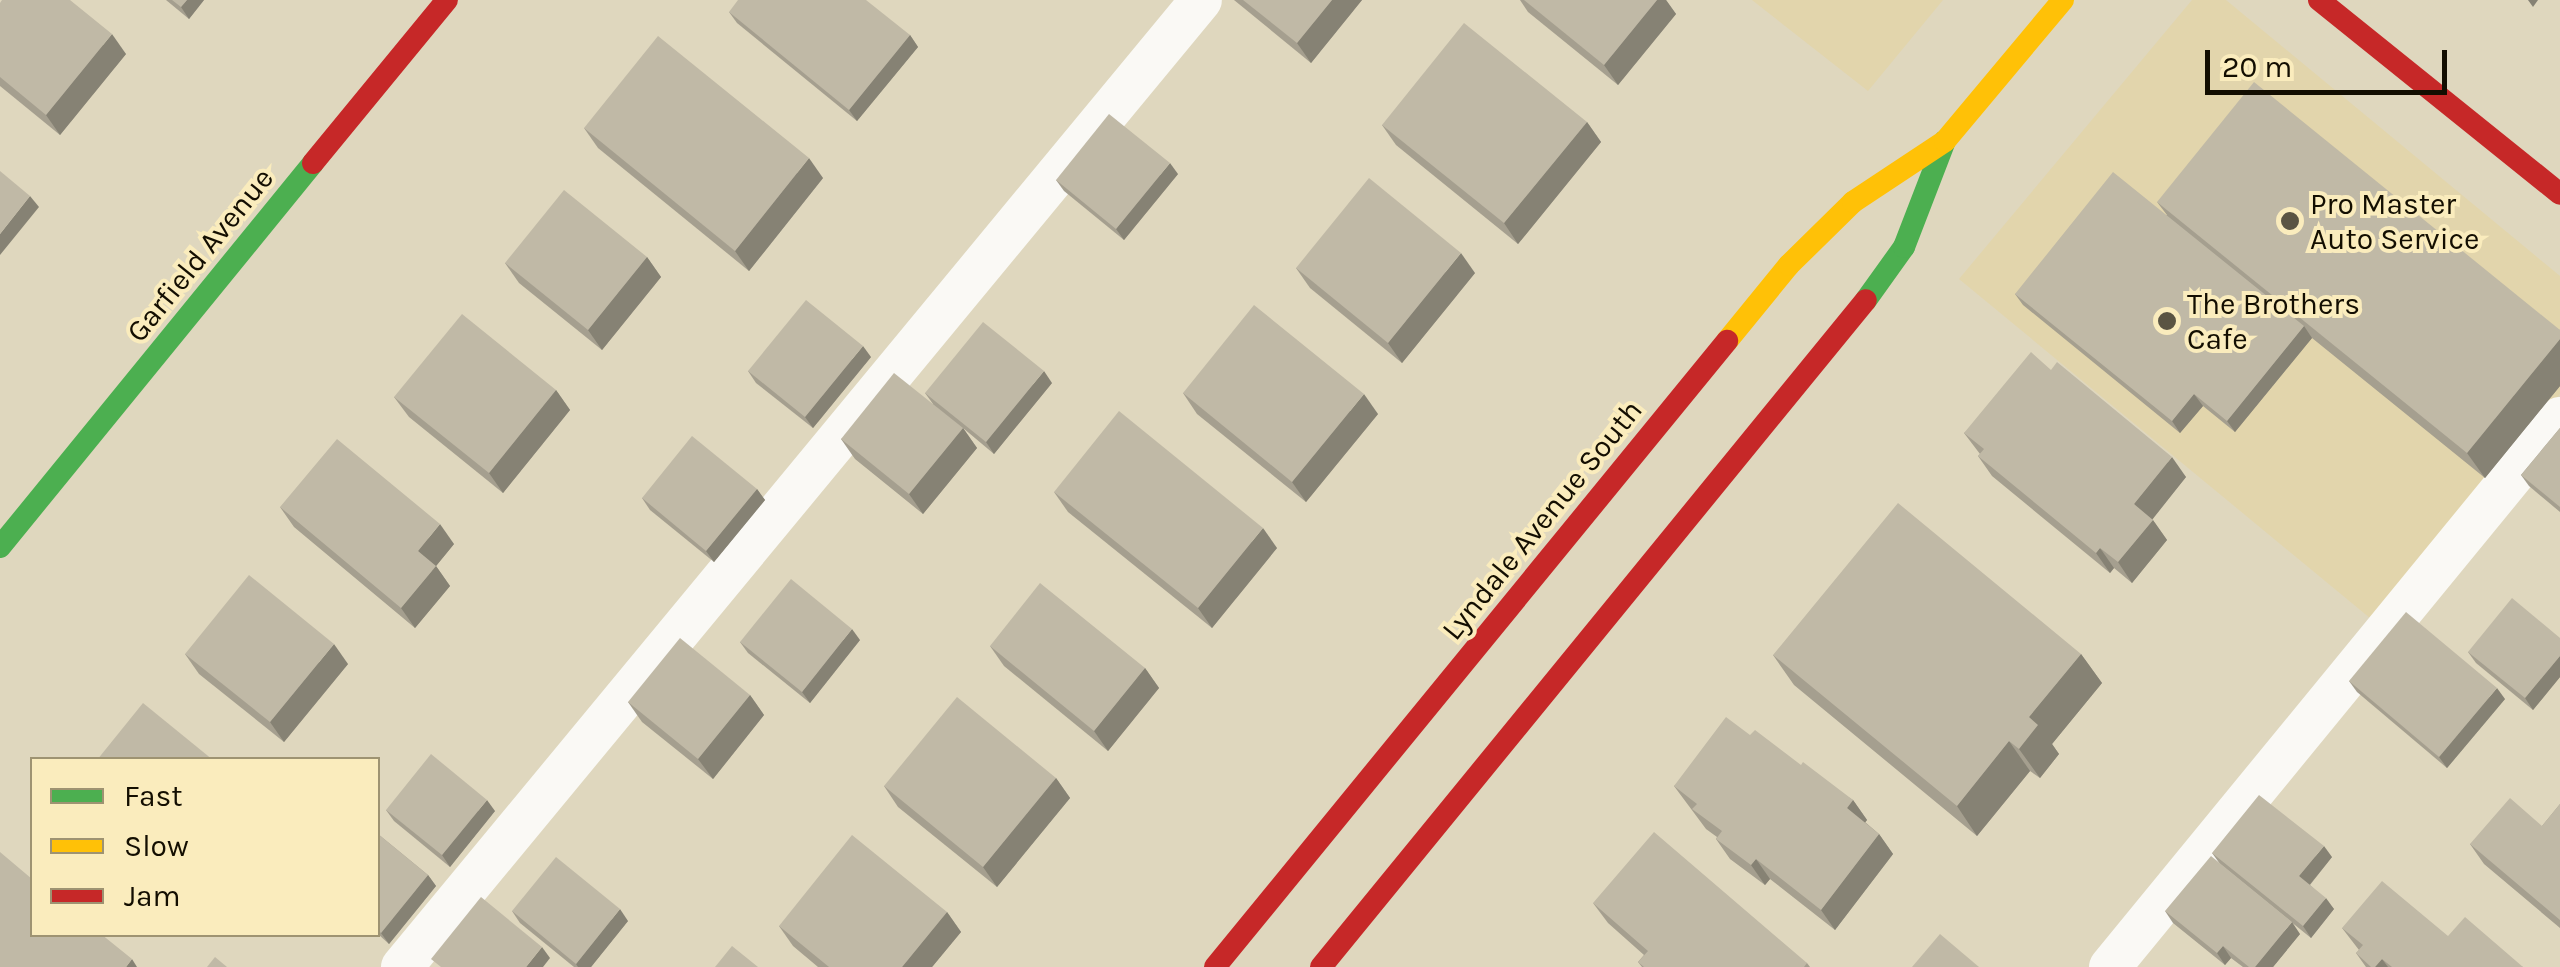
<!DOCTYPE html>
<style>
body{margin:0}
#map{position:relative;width:2560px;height:967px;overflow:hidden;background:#dfd7be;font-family:Karla,sans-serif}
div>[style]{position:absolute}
.built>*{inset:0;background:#e2d5ac}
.lane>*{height:42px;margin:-21px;padding:0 21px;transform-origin:21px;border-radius:21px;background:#faf9f5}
.fast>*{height:22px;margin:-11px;padding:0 11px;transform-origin:11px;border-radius:11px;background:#4caf50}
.slow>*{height:22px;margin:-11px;padding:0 11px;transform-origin:11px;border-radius:11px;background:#ffc107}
.jam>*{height:22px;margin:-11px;padding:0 11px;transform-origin:11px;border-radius:11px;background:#c62828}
.wall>*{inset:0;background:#a59f8f}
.shaded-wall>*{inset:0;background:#868274}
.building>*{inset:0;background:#c0b9a6}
.dots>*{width:28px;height:28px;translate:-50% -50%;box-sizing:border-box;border:5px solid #faecbd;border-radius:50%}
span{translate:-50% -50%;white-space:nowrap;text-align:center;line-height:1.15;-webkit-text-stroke:8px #faecbd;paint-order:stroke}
.poi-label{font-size:30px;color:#130e01}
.left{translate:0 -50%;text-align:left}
.street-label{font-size:30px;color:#130e01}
.legend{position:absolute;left:30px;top:757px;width:350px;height:180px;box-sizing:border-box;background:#faecbd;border:2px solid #9e9372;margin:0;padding:12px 18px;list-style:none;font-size:30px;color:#130e01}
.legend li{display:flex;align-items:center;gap:20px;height:50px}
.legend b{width:50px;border:2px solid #9e9372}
.scale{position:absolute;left:2205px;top:50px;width:242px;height:45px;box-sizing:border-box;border:5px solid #130e01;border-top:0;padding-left:12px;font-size:30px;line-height:35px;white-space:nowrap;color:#130e01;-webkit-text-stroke:8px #faecbd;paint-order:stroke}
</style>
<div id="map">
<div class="built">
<div style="clip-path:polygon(1752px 0,1943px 0,1868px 91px)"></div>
<div style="clip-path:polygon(2192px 0,2226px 0,2560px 276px,2560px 394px,2376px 623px,1959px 279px)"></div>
</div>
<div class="lane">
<div style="left:402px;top:967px;width:1254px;rotate:-50.43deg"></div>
<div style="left:2110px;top:967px;width:710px;rotate:-50.66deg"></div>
</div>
<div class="fast">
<div style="left:1866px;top:300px;width:65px;rotate:-54.4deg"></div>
<div style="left:1904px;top:247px;width:114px;rotate:-68.9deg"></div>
<div style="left:0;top:547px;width:495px;rotate:-50.8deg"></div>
</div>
<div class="slow">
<div style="left:1727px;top:341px;width:98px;rotate:-50.8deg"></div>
<div style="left:1789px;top:265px;width:90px;rotate:-44.5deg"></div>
<div style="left:1853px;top:202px;width:110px;rotate:-33.5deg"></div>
<div style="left:1945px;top:141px;width:184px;rotate:-50.1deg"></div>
</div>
<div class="jam">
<div style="left:2319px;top:0;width:309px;rotate:38.8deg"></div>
<div style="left:313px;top:163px;width:211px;rotate:-50.6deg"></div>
<div style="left:1215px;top:967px;width:809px;rotate:-50.72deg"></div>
<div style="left:1321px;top:967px;width:861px;rotate:-50.75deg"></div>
</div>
<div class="wall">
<div style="clip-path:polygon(166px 0,204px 0,189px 19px)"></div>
<div style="clip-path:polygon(1234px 0,1362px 0,1311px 63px)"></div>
<div style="clip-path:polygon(1520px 0,1666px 0,1676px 14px,1618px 85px,1528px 12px)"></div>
<div style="clip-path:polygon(0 3px,126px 54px,60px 135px,0 86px)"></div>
<div style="clip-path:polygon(729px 12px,910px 35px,918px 47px,857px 121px,737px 23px)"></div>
<div style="clip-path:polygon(1587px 122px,1601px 142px,1518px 244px,1396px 145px,1382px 125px)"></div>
<div style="clip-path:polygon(584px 128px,823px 178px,749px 271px,598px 148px)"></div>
<div style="clip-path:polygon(1178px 174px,1124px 240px,1064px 191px,1056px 180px)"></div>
<div style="clip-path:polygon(2157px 202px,2560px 330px,2560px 386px,2485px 478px,2312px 338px,2235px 432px,2203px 406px,2180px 433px,2023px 305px,2015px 294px,2167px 215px)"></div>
<div style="clip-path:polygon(647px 257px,661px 277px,602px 350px,519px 283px,505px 263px)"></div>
<div style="clip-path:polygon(1296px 268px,1475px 273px,1402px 363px,1310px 288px)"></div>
<div style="clip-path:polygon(871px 357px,813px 428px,756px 383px,748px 371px)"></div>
<div style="clip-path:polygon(2051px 370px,2186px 477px,2152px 519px,2167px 540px,2132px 583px,2114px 568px,2110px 573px,1992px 476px,1978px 456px,1980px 454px,1964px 433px)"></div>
<div style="clip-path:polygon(1052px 383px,994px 454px,963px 428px,977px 448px,923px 514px,855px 459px,841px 439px,933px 404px,925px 393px)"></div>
<div style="clip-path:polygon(556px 390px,570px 410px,503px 493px,409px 417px,394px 397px)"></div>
<div style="clip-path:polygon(1183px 393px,1378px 414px,1306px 502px,1197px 414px)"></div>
<div style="clip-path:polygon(2560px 428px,2560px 512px,2529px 486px,2521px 475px)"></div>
<div style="clip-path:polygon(757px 489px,765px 500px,714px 562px,650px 510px,642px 498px)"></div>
<div style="clip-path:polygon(1054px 492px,1277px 548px,1212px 628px,1068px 512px)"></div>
<div style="clip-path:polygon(280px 507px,454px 544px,436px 566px,450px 586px,415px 628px,294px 527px)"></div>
<div style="clip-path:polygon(2560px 638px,2560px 677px,2533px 710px,2476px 663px,2468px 652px)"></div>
<div style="clip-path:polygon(860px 640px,810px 703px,748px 653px,740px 642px)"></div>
<div style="clip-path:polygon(990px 646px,1145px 668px,1159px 688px,1108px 751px,1004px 666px)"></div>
<div style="clip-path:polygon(185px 654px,348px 664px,284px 742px,199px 674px)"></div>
<div style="clip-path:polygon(2081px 654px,2102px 683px,2052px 744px,2059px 754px,2040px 778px,2030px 771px,1977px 836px,1794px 685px,1773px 655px)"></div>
<div style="clip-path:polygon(2349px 681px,2505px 699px,2447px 768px,2357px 692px)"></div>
<div style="clip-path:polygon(750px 695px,764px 715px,713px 779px,642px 722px,628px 702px)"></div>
<div style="clip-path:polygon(1750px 735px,1853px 800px,1867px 820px,1865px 822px,1879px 834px,1893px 854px,1835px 930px,1770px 879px,1765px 885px,1730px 859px,1716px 839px,1717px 837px,1706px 829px,1674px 786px)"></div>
<div style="clip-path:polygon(1056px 778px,1070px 798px,997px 887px,898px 807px,884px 786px)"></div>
<div style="clip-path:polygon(2560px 804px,2560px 928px,2484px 864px,2470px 844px,2542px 826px)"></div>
<div style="clip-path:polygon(386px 810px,495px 811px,450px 867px,394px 821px)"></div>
<div style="clip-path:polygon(378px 834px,428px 875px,436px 886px,389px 944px,378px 934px)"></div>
<div style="clip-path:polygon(2212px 853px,2332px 857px,2310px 885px,2334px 909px,2311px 938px,2220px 864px)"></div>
<div style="clip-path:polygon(1593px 903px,1807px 963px,1810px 967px,1642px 967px,1638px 962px,1644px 955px,1608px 923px)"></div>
<div style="clip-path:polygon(512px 911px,628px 921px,591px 967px,574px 967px,520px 923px)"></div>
<div style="clip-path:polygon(2165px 911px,2300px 934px,2273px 967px,2243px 967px,2231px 958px,2225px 965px,2173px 923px)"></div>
<div style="clip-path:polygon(947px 912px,961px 932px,932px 967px,818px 967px,793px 946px,779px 926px)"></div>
<div style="clip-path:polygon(2342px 928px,2448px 936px,2523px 967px,2366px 967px,2356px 953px,2359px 950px)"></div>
</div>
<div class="shaded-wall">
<div style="clip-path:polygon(187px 0,204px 0,189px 19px,181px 7px)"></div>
<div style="clip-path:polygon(1332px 0,1362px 0,1311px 63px,1297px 43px)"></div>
<div style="clip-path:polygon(1657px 0,1666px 0,1676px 14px,1618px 85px,1604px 65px)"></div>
<div style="clip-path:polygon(2528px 0,2538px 0,2533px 7px)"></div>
<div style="clip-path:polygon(112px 34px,126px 54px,60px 135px,46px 115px)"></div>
<div style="clip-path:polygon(910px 35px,918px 47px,857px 121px,849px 110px)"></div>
<div style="clip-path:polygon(1587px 122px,1601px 142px,1518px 244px,1504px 223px)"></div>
<div style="clip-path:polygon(809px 158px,823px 178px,749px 271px,735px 251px)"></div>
<div style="clip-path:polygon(1170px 163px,1178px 174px,1124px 240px,1116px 229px)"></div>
<div style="clip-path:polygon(30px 196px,39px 207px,0 255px,0 234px)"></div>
<div style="clip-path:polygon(1461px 253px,1475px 273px,1402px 363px,1388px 343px)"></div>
<div style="clip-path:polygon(647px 257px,661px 277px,602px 350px,588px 330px)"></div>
<div style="clip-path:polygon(2304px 326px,2312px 338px,2235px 432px,2227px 421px)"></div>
<div style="clip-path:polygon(2560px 339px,2560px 386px,2485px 478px,2467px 453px)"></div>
<div style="clip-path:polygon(863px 346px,871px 357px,813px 428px,805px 417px)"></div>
<div style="clip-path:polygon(1044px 371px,1052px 383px,994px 454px,986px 442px)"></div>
<div style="clip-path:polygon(556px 390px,570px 410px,503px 493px,489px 473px)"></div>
<div style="clip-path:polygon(1364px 394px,1378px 414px,1306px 502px,1292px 482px)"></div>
<div style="clip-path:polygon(2194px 394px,2203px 406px,2180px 433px,2172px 421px)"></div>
<div style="clip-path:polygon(963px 428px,977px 448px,923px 514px,909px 494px)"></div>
<div style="clip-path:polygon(2172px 457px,2186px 477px,2148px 525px,2134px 504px)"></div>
<div style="clip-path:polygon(757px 489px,765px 500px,714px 562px,706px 551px)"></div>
<div style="clip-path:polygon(2153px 520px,2167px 540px,2132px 583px,2118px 562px)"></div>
<div style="clip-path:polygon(440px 524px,454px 544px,432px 571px,418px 551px)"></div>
<div style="clip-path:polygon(1263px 528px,1277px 548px,1212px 628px,1198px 608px)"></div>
<div style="clip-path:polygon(2100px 548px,2114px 568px,2110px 573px,2096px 553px)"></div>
<div style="clip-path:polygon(436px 566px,450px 586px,415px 628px,401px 608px)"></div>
<div style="clip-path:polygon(852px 629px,860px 640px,810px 703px,802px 692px)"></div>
<div style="clip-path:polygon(334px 644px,348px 664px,284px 742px,270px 722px)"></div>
<div style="clip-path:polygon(2081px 654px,2102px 683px,2052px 744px,2059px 754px,2040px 778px,2019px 749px,2029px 717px)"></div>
<div style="clip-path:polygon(2560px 656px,2560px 677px,2533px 710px,2525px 698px)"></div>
<div style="clip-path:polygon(1145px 668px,1159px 688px,1108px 751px,1094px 731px)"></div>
<div style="clip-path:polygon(2497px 688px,2505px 699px,2447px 768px,2439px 757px)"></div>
<div style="clip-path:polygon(750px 695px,764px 715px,713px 779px,698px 759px)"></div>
<div style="clip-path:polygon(2009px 741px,2030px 771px,1977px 836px,1957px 806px)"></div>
<div style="clip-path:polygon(1056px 778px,1070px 798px,997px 887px,983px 867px)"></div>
<div style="clip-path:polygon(487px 800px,495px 811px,450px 867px,442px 855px)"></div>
<div style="clip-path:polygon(1853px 800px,1867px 820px,1861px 828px,1847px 808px)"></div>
<div style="clip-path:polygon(1879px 834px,1893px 854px,1835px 930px,1821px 910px)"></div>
<div style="clip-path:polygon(2324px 846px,2332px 857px,2307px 888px,2299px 876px)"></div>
<div style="clip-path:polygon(1756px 859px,1770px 879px,1765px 885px,1751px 865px)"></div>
<div style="clip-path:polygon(428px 875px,436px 886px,389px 944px,381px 933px)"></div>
<div style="clip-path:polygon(2326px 898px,2334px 909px,2311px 938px,2303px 926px)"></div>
<div style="clip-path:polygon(620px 909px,628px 921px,591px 967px,578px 967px,576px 964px)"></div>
<div style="clip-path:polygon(947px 912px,961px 932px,932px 967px,902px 967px)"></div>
<div style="clip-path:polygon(2292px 922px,2300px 934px,2273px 967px,2255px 967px)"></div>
<div style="clip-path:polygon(2223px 946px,2231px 958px,2225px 965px,2217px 953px)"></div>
<div style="clip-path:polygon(542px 947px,550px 958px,543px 967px,526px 967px)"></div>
<div style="clip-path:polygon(132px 959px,137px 967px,126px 967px)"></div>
<div style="clip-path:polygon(2382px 959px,2388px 967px,2375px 967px)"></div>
</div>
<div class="building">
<div style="clip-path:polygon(2px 0,70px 0,112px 34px,46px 115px,0 77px,0 3px)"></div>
<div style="clip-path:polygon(172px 0,187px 0,181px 7px)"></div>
<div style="clip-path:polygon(738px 0,866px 0,910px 35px,849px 110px,729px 12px)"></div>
<div style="clip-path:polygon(1243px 0,1332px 0,1297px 43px)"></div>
<div style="clip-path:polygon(1524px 0,1657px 0,1604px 65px)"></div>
<div style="clip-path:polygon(1464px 23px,1587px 122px,1504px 223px,1382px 125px)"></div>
<div style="clip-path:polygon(658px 36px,809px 158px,735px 251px,584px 128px)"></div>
<div style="clip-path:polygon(2254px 82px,2560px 330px,2560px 339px,2467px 453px,2157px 202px)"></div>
<div style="clip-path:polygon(1109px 114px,1170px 163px,1116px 229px,1056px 180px)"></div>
<div style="clip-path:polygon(0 171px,30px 196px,0 234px)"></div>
<div style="clip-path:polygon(2113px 172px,2304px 326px,2227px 421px,2194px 394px,2172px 421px,2015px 294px)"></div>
<div style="clip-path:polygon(1369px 178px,1461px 253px,1388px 343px,1296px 268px)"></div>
<div style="clip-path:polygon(564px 190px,647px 257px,588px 330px,505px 263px)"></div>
<div style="clip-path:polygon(806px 300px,863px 346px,805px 417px,748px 371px)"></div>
<div style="clip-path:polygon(1254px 305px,1364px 394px,1292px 482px,1183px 393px)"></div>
<div style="clip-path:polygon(462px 314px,556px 390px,489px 473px,394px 397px)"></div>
<div style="clip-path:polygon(983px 322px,1044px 371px,986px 442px,925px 393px)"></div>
<div style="clip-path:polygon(2031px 352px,2051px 370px,2057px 362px,2172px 457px,2134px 504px,2153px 520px,2118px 562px,2100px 548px,2096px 553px,1978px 456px,1984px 449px,1964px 433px)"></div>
<div style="clip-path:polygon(894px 373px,963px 428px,909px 494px,841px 439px)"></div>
<div style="clip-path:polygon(1119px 411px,1263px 528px,1198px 608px,1054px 492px)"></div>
<div style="clip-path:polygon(2560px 428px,2560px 507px,2521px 475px)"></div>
<div style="clip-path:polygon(692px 436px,757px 489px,706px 551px,642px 498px)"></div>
<div style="clip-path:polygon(337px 439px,440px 524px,418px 551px,436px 566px,401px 608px,280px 507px)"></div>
<div style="clip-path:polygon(1898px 503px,2081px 654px,2029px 717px,2038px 725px,2019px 749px,2009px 741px,1957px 806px,1773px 655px)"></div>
<div style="clip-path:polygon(249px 575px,334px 644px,270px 722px,185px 654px)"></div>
<div style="clip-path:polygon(791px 579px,852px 629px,802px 692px,740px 642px)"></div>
<div style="clip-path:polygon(1040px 583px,1145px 668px,1094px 731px,990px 646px)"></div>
<div style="clip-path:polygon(2512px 598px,2560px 638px,2560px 656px,2525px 698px,2468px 652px)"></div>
<div style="clip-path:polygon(2406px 612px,2497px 688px,2439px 757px,2349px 681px)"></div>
<div style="clip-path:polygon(680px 638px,750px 695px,698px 759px,628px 702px)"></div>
<div style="clip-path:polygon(957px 697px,1056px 778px,983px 867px,884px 786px)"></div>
<div style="clip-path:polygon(143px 703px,213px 760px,97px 760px)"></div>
<div style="clip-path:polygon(1726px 717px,1750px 735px,1755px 730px,1801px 765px,1803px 762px,1853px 800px,1847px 808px,1879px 834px,1821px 910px,1756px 859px,1751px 865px,1716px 839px,1722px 831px,1692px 809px,1697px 804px,1674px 786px)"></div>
<div style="clip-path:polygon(431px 754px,487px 800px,442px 855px,386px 810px)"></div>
<div style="clip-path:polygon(2259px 795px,2324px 846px,2299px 876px,2326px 898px,2303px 926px,2212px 853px)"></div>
<div style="clip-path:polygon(2510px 798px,2542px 826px,2560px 804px,2560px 920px,2470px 844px)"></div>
<div style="clip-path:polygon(1654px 832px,1807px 963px,1804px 967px,1644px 967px,1638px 962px,1648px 951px,1593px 903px)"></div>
<div style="clip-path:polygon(378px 834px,428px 875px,381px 933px,378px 930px)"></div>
<div style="clip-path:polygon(852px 835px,947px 912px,902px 967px,829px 967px,779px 926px)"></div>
<div style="clip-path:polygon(0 852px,32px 879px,32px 934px,101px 934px,132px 959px,126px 967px,0 967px)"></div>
<div style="clip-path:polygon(2211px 856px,2292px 922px,2255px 967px,2249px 967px,2223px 946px,2217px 953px,2165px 911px)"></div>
<div style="clip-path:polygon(556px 857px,620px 909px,576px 964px,512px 911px)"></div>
<div style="clip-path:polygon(2382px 881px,2448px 936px,2465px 917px,2523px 967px,2392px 967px,2382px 959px,2375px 967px,2371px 967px,2356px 953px,2363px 945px,2342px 928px)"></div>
<div style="clip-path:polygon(481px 897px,542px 947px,526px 967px,441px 967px,431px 959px)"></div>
<div style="clip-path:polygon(1940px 934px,1979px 967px,1912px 967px)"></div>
<div style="clip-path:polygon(732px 946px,758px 967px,715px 967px)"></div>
<div style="clip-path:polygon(215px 957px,227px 967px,207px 967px)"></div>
</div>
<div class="dots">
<div style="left:2290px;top:221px;background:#5a5443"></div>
<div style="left:2167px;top:321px;background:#5a5443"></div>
</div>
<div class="poi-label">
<span class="left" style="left:2310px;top:221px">Pro Master<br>Auto Service</span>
<span class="left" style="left:2187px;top:321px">The Brothers<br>Cafe</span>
</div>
<div class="street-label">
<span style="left:200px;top:255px;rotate:-51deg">Garfield Avenue</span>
<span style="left:1542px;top:520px;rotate:-51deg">Lyndale Avenue South</span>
</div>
<ul class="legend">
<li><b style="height:12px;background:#4caf50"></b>Fast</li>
<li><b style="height:12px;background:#ffc107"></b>Slow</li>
<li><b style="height:12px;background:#c62828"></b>Jam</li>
</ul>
<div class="scale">20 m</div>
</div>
